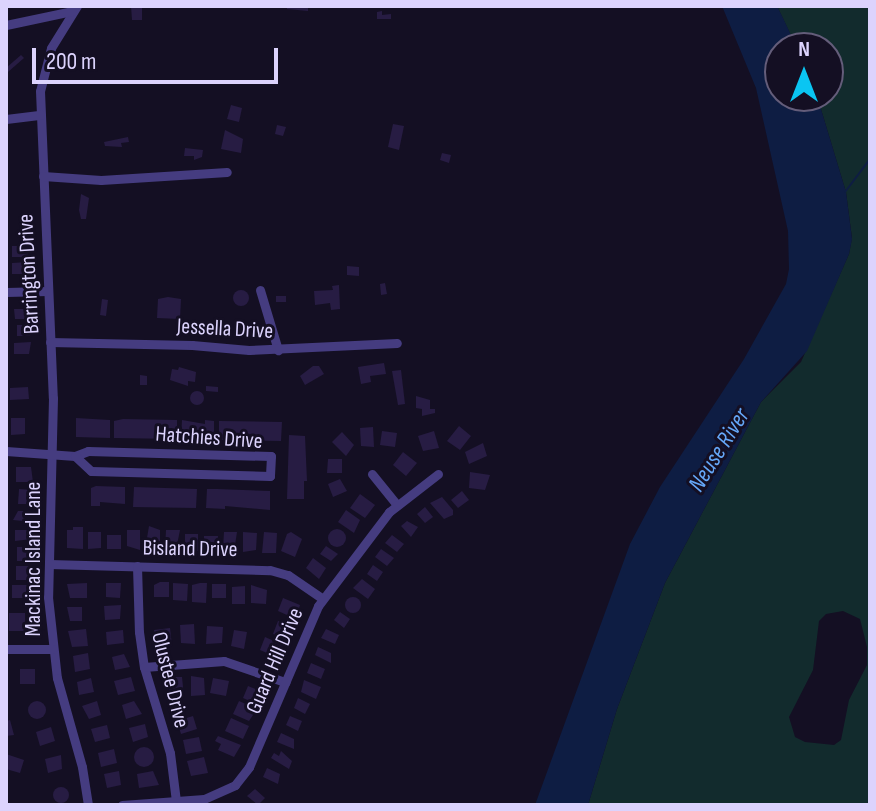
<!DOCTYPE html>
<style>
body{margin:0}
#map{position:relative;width:876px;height:811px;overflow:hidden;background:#140f23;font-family:"Sofia Sans Condensed",sans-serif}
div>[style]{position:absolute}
.green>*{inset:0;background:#122b2d}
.water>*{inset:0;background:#0e1d43}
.stream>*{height:2px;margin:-1px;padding:0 1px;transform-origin:1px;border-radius:1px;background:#0e1d43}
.building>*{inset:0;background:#271c43}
.round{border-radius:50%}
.minor>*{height:9px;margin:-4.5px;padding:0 4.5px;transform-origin:4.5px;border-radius:4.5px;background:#453c80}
span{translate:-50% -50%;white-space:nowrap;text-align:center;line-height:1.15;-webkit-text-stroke:6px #140f23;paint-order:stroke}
.street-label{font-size:22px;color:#dcd3fd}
.water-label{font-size:24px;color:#65a7f8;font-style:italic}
.frame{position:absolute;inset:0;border:8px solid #dcd3fd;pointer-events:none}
.north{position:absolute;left:764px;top:32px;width:80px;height:80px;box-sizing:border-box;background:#140f23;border:2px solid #645d7a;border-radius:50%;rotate:0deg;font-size:22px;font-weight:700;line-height:32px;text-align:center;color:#dcd3fd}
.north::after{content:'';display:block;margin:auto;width:28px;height:36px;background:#0ac5f2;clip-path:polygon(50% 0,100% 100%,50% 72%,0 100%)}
.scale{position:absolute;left:32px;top:48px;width:246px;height:36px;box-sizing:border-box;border:4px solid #dcd3fd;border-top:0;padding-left:10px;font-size:24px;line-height:28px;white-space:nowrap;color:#dcd3fd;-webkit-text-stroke:6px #140f23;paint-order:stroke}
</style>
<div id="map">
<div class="green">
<div style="clip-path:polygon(evenodd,777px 6px,870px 6px,870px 805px,588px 805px,617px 709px,665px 583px,761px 402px,801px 362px,849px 254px,852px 238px,846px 192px,817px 96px,828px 96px,828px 48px,797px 48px,777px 6px,843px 611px,860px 619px,867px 647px,867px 665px,849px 700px,841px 740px,834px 745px,805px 742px,795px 737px,789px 717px,813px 670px,819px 621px,826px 614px,843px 611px)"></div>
</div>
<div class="water">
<div style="clip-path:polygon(722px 6px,777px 6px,783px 18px,797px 48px,780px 48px,780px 96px,817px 96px,846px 192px,852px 239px,849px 254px,807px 351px,761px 402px,665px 583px,617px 709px,588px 805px,535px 805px,630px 544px,660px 487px,744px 359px,786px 284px,789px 269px,788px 231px,756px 88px)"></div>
</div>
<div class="stream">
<div style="left:845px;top:192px;width:41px;rotate:-52.9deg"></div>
</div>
<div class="building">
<div style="clip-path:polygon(131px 6px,142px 6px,142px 20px,132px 20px)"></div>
<div style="clip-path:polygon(287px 6px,308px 6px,308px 11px,287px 9px)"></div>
<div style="clip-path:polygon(382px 11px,382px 15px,391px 14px,391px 19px,377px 19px,377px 12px)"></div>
<div style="clip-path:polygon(21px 55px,24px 58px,8px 72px,6px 68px)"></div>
<div style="clip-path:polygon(231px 105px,242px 108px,239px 122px,227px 119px)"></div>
<div style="clip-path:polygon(393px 124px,404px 126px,399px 150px,388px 147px)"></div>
<div style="clip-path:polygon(277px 125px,286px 127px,283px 136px,275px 134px)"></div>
<div style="clip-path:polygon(225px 130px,243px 139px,241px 153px,221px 149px)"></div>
<div style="clip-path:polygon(128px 137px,129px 142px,121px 143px,122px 147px,105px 146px,104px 142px)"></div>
<div style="clip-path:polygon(185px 148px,203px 150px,202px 157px,194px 160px,194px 156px,184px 156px)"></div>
<div style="clip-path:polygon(442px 153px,451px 155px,449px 163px,440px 160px)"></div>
<div style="clip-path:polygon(81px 194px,89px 198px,86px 219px,81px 219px,79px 210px)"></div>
<div style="clip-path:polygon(12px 246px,28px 246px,28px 257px,12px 257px)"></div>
<div style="clip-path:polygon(28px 262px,27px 274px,12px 274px,12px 263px)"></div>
<div style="clip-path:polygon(347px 266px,359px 267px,359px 276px,347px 275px)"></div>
<div style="clip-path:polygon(385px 283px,387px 294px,381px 295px,380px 284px)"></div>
<div style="clip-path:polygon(339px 285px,340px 309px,331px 310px,330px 303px,315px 305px,314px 291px,333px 290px,332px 286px)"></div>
<div class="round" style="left:233px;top:290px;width:16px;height:16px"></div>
<div style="clip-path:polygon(276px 296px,286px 296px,286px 302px,276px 302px)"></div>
<div style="clip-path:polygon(168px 297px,181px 299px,180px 319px,157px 318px,158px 299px)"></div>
<div style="clip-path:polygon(102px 299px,108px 300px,106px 316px,100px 315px)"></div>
<div style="clip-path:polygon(14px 309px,25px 309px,25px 319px,15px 319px)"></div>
<div style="clip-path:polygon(17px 325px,30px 325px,30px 336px,17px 336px)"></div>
<div style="clip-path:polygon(31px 342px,29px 354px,14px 354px,14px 343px)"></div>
<div style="clip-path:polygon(384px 363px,386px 374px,370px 376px,371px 382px,361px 384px,358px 367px)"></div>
<div style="clip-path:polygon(313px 366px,319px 366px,324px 374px,305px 385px,300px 376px)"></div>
<div style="clip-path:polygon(179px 367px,196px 372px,195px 382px,188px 381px,188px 386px,170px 380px,172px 369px,178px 370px)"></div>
<div style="clip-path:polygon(401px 370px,405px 404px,398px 405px,392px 371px)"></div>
<div style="clip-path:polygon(140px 375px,147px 376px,147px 385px,140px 385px)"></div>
<div style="clip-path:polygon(206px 386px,218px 387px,218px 392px,206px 391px)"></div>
<div style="clip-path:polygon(28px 387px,29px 399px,10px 400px,10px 388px)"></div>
<div class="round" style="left:190px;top:391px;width:14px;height:14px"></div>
<div style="clip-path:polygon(416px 396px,430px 400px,430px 409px,435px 409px,435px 413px,422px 416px,422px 409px,416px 408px)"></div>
<div style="clip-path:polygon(11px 418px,25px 418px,25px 434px,11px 435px)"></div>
<div style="clip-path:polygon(76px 418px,110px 420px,110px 438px,76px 437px)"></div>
<div style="clip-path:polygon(123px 419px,177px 420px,177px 439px,114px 438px,114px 421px)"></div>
<div style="clip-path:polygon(182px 420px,205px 424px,205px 420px,214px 421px,214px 440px,181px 439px)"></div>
<div style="clip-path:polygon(219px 421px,282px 422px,281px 441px,219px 440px)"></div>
<div style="clip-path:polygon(459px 426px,471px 436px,460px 450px,447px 441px)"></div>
<div style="clip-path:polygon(373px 427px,374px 447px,361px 446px,360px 428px)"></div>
<div style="clip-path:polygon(382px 431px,397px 433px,395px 447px,380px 445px)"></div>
<div style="clip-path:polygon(434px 431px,439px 448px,423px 451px,418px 436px)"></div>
<div style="clip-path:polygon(342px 432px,354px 445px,346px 456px,332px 442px)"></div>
<div style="clip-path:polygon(289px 435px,305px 436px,307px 481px,304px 481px,304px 499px,287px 499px)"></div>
<div style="clip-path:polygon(483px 443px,487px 456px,469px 464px,465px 452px)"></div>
<div style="clip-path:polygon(403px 452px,417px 463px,406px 476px,393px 465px)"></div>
<div style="clip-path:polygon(328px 459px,342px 459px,342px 473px,327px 473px)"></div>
<div style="clip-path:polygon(16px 467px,31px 467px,33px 482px,16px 482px)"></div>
<div style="clip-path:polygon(470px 472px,490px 475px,485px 490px,469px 488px)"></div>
<div style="clip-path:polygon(340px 479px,347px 491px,333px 497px,328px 484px)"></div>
<div style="clip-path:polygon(96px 486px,125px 487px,125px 504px,100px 502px,100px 506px,91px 506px,91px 488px)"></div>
<div style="clip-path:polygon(134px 487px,197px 489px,196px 508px,133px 507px)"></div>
<div style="clip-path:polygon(19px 489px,33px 490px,32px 504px,18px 504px)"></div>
<div style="clip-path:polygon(217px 489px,270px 491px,270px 510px,225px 506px,225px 509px,206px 508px,207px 489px)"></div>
<div style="clip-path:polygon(462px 491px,469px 500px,458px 508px,451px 500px)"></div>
<div style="clip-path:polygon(360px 494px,375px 505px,365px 518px,350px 508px)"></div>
<div style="clip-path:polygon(442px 497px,453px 510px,453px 515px,444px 519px,430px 503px)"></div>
<div style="clip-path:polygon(425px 507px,433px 517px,425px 523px,417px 514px)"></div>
<div style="clip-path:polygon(346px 510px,360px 520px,354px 533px,338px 522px)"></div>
<div style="clip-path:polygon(18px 511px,32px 511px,32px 522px,13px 520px)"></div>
<div style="clip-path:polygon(407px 521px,418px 527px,411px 537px,401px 526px)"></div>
<div style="clip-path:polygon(149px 526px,160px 530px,160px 550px,145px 550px)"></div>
<div style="clip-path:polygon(73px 527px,83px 527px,83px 549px,67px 548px,67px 530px,73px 530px)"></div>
<div class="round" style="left:328px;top:529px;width:18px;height:18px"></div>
<div style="clip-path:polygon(15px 530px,32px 530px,32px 539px,15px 541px)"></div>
<div style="clip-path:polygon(127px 530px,140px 530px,140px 550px,127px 546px)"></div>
<div style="clip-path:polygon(166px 530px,180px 530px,176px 550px,165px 550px)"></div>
<div style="clip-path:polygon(88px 532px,101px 532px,101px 548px,88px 549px)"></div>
<div style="clip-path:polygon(224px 532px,237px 532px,234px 552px,223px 549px)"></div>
<div style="clip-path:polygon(243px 532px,257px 533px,256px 550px,243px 552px)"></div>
<div style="clip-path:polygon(264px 532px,277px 533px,276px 553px,262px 553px)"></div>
<div style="clip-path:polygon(291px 532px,302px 539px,295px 557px,281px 551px,287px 534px)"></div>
<div style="clip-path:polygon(185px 534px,198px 534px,198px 551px,185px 551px)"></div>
<div style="clip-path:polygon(107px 535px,121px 535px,121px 549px,107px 549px)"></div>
<div style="clip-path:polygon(392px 535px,404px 544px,397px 552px,385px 543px)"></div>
<div style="clip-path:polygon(204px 536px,218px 536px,217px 552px,204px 551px)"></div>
<div style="clip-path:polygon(326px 546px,338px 554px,331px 561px,320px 554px)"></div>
<div style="clip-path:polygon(17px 547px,32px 547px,30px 561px,17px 561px)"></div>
<div style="clip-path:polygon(381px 549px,394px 558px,387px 566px,375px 557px)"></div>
<div style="clip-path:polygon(313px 558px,326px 568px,319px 579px,306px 568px)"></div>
<div style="clip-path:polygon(373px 565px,383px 572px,377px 581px,367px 574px)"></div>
<div style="clip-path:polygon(16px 566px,31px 566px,30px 580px,16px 580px)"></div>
<div style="clip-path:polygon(362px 579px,375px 589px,368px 599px,353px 588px)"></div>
<div style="clip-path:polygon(160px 582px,169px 582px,169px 597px,154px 597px,154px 585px)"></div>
<div style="clip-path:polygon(87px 583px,87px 598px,70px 598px,67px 584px)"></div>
<div style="clip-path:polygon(106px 583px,121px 583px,120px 598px,106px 597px)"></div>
<div style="clip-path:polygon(173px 583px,188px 584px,187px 601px,173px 600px)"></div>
<div style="clip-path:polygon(200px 583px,207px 583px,206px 603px,192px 602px,192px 585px)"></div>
<div style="clip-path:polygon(212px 584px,226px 584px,226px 598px,212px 598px)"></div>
<div style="clip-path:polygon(12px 585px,31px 585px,29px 598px,12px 598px)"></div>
<div style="clip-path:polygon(251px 585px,267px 590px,266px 604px,251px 603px)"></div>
<div style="clip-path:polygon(245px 586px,245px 604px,232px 604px,232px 587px)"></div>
<div class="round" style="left:345px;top:597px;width:16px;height:16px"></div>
<div style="clip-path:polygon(283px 598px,300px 605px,296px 619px,278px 611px)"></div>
<div style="clip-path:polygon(121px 605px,120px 619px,105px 620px,104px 606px)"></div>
<div style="clip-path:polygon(67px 607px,82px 607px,82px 621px,70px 621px)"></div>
<div style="clip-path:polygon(340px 612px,350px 619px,344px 628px,334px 620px)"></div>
<div style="clip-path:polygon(9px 613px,25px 613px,25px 631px,9px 631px)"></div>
<div style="clip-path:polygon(278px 621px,292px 626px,287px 639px,273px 634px)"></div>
<div style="clip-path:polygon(194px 624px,195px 644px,181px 643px,180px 625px)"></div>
<div style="clip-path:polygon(207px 626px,223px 627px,222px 643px,206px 644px)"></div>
<div style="clip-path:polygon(170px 628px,172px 646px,157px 647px,154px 630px)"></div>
<div style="clip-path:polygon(86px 629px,88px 646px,72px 647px,68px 631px)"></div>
<div style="clip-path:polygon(326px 629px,339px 635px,335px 644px,321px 638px)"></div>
<div style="clip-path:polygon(123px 630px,124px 643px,107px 645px,106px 632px)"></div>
<div style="clip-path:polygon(234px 630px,247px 632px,244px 649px,231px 646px)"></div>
<div style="clip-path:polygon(265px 637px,283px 645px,276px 657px,260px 650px)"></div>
<div style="clip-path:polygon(318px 647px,331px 653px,331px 663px,315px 655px)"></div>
<div style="clip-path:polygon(88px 653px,90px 669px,75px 672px,73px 656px)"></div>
<div style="clip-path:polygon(124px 654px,130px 667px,115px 670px,112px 657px)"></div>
<div style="clip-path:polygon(311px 663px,325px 669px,321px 679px,307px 673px)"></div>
<div style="clip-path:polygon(20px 669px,35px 669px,35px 684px,20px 684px)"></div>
<div style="clip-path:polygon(191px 676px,204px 678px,205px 695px,191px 696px)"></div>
<div style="clip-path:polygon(131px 677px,135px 691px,118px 695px,114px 681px)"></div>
<div style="clip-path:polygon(174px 677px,182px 677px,184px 697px,169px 698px,168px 680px)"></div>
<div style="clip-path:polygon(91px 678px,94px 692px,79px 695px,77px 682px)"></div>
<div style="clip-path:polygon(213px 678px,229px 681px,226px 696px,210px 693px)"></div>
<div style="clip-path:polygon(304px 680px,321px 687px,316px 699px,301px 692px)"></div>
<div style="clip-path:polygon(248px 686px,263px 692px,259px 705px,243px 698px)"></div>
<div style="clip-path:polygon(298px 698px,310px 704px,305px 714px,294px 708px)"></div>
<div style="clip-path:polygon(97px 701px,101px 715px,89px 719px,82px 706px)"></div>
<div style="clip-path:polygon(134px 701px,142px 714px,126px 719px,122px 705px)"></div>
<div style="clip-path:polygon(239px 701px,257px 709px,249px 721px,233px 714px)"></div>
<div class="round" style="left:28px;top:701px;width:18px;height:18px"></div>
<div style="clip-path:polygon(193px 716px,197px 729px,181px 734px,177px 721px)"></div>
<div style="clip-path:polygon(290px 716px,302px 721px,298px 731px,286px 725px)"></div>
<div style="clip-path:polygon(231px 718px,249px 726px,243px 739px,225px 731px)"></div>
<div style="clip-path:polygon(10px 720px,14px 735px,6px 736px,6px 721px)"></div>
<div style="clip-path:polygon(145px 724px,148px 737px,133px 742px,129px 728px)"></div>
<div style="clip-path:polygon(107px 725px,110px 738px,95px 742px,91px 729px)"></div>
<div style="clip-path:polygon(51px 727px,55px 741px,40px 746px,36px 732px)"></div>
<div style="clip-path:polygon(281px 733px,294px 739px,294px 749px,277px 742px)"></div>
<div style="clip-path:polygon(218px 736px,241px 745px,234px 757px,218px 750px,221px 744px,215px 741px)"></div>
<div style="clip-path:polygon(199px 737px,202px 751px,186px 754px,183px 740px)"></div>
<div class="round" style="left:134px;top:747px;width:20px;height:20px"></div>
<div style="clip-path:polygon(114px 749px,117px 763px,101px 767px,98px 753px)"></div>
<div style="clip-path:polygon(281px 751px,292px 761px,289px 769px,271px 758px,274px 753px,279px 756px)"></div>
<div style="clip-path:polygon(6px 754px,24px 760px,20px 773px,6px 769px)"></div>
<div style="clip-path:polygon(61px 755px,62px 769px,48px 773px,45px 759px)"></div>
<div style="clip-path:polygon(204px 757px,208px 773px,191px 776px,187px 761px)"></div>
<div style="clip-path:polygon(267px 768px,280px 774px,278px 784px,263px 777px)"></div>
<div style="clip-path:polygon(119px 771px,121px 785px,107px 788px,104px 774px)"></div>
<div style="clip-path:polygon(153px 771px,159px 785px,139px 788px,137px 774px)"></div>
<div class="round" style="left:53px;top:787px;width:16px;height:16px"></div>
<div style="clip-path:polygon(255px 789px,265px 798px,258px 805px,247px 796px)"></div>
</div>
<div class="minor">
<div style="left:77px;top:6px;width:49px;rotate:121.8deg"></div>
<div style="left:51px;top:48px;width:44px;rotate:104.3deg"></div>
<div style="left:40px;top:91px;width:307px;rotate:87.6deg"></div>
<div style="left:53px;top:398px;width:199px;rotate:91.4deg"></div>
<div style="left:48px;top:597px;width:81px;rotate:83.7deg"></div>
<div style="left:57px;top:678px;width:92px;rotate:74.3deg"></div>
<div style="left:82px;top:767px;width:38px;rotate:81deg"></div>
<div style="left:6px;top:25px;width:67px;rotate:-12deg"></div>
<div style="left:6px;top:119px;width:35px;rotate:-7deg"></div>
<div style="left:43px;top:176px;width:58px;rotate:3.9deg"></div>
<div style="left:101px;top:180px;width:126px;rotate:-3.6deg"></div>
<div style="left:260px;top:290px;width:63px;rotate:73.3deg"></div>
<div style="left:6px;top:292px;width:42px;rotate:-1.4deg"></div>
<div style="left:50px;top:342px;width:142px;rotate:1.2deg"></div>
<div style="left:192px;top:345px;width:57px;rotate:5deg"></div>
<div style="left:249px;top:350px;width:148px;rotate:-2.7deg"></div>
<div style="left:6px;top:451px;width:69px;rotate:4.1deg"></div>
<div style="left:75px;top:456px;width:14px;rotate:-21deg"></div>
<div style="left:88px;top:451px;width:183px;rotate:1.6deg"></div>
<div style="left:271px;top:456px;width:20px;rotate:93deg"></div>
<div style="left:270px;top:476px;width:179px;rotate:-178.4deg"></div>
<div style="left:91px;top:471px;width:22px;rotate:-137deg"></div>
<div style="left:372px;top:474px;width:40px;rotate:51deg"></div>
<div style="left:49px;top:564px;width:221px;rotate:1.6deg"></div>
<div style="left:270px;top:570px;width:19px;rotate:16deg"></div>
<div style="left:288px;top:575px;width:42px;rotate:34.4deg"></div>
<div style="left:137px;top:566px;width:66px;rotate:88.3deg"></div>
<div style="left:139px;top:632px;width:35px;rotate:82deg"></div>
<div style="left:144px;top:667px;width:90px;rotate:73.2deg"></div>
<div style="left:170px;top:753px;width:48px;rotate:82.9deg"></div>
<div style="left:6px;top:649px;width:46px"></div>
<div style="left:144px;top:667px;width:80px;rotate:-4.3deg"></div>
<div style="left:224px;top:661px;width:65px;rotate:19deg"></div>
<div style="left:122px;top:805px;width:82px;rotate:-4.2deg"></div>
<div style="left:204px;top:799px;width:34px;rotate:-24deg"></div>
<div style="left:235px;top:785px;width:23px;rotate:-52deg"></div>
<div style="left:249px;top:767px;width:175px;rotate:-66.8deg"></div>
<div style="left:318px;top:606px;width:118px;rotate:-52.9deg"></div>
<div style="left:389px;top:512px;width:62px;rotate:-37.8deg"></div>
</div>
<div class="street-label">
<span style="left:29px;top:274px;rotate:-93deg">Barrington Drive</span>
<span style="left:225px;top:329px;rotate:3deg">Jessella Drive</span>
<span style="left:209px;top:438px;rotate:4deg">Hatchies Drive</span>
<span style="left:190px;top:549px;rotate:1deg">Bisland Drive</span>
<span style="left:34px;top:559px;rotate:-90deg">Mackinac Island Lane</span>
<span style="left:275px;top:661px;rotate:-67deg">Guard Hill Drive</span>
<span style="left:170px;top:680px;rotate:76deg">Olustee Drive</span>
</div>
<div class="water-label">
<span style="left:719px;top:450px;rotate:-58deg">Neuse River</span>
</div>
<div class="frame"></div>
<div class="north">N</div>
<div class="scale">200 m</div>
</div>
